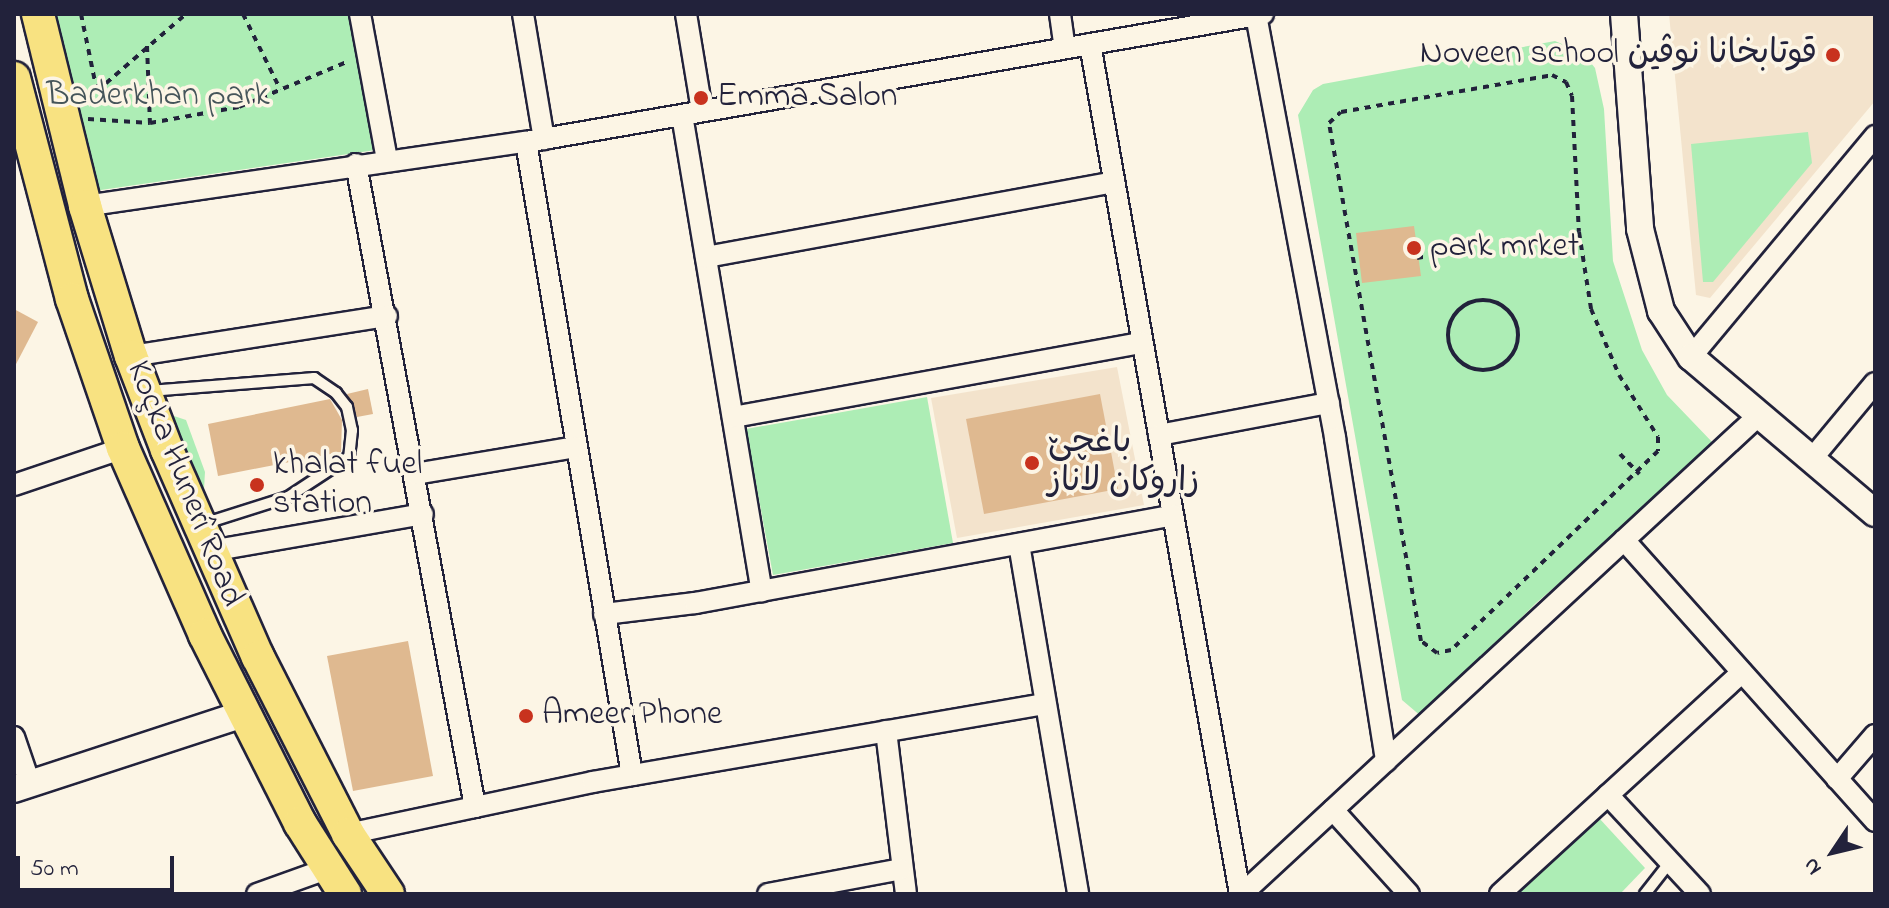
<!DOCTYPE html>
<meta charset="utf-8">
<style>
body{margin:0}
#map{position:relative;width:1889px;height:908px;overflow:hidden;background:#fcf5e5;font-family:"Indie Flower","Playpen Sans Arabic",sans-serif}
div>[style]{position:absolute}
.built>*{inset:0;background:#f3e3cc}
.green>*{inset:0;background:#adedb5}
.building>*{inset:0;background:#dfb990}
.path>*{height:4px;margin-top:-2px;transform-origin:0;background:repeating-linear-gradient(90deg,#22223b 0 6px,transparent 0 12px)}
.path>.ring{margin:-2px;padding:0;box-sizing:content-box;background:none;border:4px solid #22223b;border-radius:50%}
.roads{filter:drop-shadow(2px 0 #22223b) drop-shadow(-2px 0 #22223b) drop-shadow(0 2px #22223b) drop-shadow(0 -2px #22223b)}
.service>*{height:10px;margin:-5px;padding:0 5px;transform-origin:5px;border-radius:5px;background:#fcf5e5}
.minor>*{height:20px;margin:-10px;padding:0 10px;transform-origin:10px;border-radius:10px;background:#fcf5e5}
.tertiary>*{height:26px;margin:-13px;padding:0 13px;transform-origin:13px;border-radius:13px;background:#fcf5e5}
.primary>*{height:32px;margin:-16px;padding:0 16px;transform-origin:16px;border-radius:16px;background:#f8e281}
.dots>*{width:22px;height:22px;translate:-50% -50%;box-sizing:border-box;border:4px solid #fcf5e5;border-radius:50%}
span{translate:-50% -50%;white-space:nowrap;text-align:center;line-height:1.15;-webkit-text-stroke:7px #fcf5e5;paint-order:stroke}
.poi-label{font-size:34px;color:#22223b}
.right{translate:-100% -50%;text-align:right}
.left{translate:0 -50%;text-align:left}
.park-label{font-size:34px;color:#45555a}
.street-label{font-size:34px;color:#22223b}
.frame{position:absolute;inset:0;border:16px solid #22223b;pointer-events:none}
.north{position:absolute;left:1793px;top:812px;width:80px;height:80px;-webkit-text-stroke:6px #fcf5e5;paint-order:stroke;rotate:235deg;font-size:22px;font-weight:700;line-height:32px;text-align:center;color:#22223b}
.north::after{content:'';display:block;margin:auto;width:28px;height:36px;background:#22223b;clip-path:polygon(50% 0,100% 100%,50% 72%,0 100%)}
.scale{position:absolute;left:16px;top:856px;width:158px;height:36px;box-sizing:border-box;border:4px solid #22223b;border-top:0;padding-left:10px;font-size:24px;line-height:28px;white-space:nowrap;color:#22223b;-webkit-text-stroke:6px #fcf5e5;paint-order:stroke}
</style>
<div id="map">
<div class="built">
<div style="clip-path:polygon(1669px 14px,1875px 14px,1875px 101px,1710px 298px,1696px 295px)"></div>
<div style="clip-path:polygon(1117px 367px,1144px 505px,957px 538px,931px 398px)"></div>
</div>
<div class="green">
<div style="clip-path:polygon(51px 14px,350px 14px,376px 150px,94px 191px)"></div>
<div style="clip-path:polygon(1555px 41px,1583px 53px,1595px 68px,1604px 109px,1613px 261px,1642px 350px,1667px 395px,1714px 444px,1709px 455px,1536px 603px,1422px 717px,1402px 700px,1298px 115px,1313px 90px,1323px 84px)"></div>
<div style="clip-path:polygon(1808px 132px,1812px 163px,1713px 282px,1703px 282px,1691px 144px)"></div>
<div style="clip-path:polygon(927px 397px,953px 543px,773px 575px,746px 429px)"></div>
<div style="clip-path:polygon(174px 416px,186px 420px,205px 472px,204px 489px,187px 497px,160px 417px)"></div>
<div style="clip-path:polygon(1599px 818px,1645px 868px,1620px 894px,1515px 894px)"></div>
</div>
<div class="building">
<div style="clip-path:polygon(1414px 226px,1421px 276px,1362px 283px,1356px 233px)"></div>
<div style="clip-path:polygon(14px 309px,38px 322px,14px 368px)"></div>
<div style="clip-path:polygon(368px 389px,373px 414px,357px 417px,347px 394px)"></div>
<div style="clip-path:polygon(1100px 394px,1118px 489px,984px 514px,966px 419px)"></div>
<div style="clip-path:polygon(330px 399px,342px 420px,341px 452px,218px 476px,208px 424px)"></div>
<div style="clip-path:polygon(408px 641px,433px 776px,353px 791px,327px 656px)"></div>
</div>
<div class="path">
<div style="left:81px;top:14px;width:79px;rotate:78.3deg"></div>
<div style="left:97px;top:91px;width:118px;rotate:-40.9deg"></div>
<div style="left:243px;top:14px;width:84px;rotate:63.7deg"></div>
<div style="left:147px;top:46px;width:77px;rotate:87.8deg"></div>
<div style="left:1552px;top:75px;width:16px;rotate:27deg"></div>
<div style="left:1566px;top:82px;width:15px;rotate:67deg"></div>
<div style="left:1572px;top:96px;width:136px;rotate:87.1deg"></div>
<div style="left:1579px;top:232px;width:78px;rotate:81.1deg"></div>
<div style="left:1591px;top:309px;width:72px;rotate:67deg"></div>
<div style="left:1619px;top:375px;width:73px;rotate:57.8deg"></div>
<div style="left:1658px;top:437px;width:14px;rotate:90deg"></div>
<div style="left:1658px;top:451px;width:287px;rotate:136.1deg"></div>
<div style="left:1451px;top:650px;width:14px;rotate:168deg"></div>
<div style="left:1437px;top:653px;width:20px;rotate:-143deg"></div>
<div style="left:1421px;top:641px;width:526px;rotate:-100.07deg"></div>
<div style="left:1329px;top:123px;width:16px;rotate:-43deg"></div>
<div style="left:1341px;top:112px;width:214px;rotate:-9.9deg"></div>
<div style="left:88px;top:119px;width:62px;rotate:3.7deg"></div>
<div style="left:150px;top:123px;width:90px;rotate:-10.2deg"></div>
<div style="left:239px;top:107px;width:119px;rotate:-22.7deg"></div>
<div style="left:1417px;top:258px;width:53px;rotate:-9.8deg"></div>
<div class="ring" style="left:1448px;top:300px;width:66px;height:66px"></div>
<div style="left:1620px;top:454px;width:28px;rotate:46deg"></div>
</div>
<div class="roads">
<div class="service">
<div style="left:149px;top:391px;width:166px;rotate:-4.5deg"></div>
<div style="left:314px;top:378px;width:27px;rotate:34deg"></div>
<div style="left:336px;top:393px;width:18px;rotate:52deg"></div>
<div style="left:347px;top:407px;width:24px;rotate:78deg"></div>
<div style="left:352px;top:430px;width:27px;rotate:96deg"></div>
<div style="left:349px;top:457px;width:73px;rotate:146.7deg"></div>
<div style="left:288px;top:497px;width:86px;rotate:162.4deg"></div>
<div style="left:1645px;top:894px;width:41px;rotate:-52deg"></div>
</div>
<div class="minor">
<div style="left:360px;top:14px;width:147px;rotate:79.5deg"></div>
<div style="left:523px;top:14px;width:127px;rotate:80.5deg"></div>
<div style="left:686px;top:14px;width:98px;rotate:80.6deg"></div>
<div style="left:1060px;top:14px;width:34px;rotate:82deg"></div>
<div style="left:1256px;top:15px;width:430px;rotate:79.4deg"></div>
<div style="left:1335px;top:438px;width:327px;rotate:81deg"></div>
<div style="left:1090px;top:44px;width:863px;rotate:79.99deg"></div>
<div style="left:682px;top:115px;width:483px;rotate:80.5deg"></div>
<div style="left:526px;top:142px;width:642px;rotate:80.49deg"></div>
<div style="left:356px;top:164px;width:654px;rotate:79.51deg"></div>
<div style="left:85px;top:206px;width:446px;rotate:-8.3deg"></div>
<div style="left:526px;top:142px;width:748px;rotate:-9.85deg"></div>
<div style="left:706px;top:257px;width:415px;rotate:-10.4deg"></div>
<div style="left:131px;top:356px;width:259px;rotate:-8.9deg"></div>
<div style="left:1691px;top:357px;width:288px;rotate:-50.2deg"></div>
<div style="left:733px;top:417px;width:416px;rotate:-10.3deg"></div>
<div style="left:1159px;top:435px;width:173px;rotate:-10.7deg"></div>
<div style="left:1811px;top:460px;width:100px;rotate:-50.3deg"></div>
<div style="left:415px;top:474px;width:163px;rotate:-9.5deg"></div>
<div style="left:14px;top:485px;width:115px;rotate:-18.7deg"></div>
<div style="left:1624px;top:540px;width:377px;rotate:48.2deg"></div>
<div style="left:1019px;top:544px;width:355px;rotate:80.4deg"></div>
<div style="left:211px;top:551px;width:215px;rotate:-9.9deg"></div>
<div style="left:604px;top:614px;width:92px;rotate:-6.9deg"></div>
<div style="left:695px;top:603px;width:486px;rotate:-10.4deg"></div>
<div style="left:886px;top:731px;width:164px;rotate:83deg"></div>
<div style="left:14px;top:737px;width:50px;rotate:71.2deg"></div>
<div style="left:1837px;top:779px;width:58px;rotate:-49.2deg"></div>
<div style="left:1608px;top:795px;width:135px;rotate:47.1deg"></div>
<div style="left:1333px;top:810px;width:113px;rotate:47.9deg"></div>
<div style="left:348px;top:834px;width:250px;rotate:-12deg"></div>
<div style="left:593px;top:782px;width:459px;rotate:-9.8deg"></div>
<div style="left:257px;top:894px;width:74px;rotate:-19.7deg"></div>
<div style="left:768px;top:894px;width:135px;rotate:-10.6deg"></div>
<div style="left:1242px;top:894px;width:703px;rotate:-42.81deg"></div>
<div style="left:1500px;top:894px;width:328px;rotate:-42.5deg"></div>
</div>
<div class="tertiary">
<div style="left:1624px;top:14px;width:216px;rotate:85.7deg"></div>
<div style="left:1640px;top:229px;width:85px;rotate:75.6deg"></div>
<div style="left:1661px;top:311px;width:55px;rotate:56.9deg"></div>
<div style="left:1691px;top:357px;width:241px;rotate:40.3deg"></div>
<div style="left:14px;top:789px;width:244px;rotate:-18.1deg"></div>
</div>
<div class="primary">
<div style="left:38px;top:14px;width:198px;rotate:76.2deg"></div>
<div style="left:85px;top:206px;width:157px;rotate:73deg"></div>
<div style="left:131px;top:356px;width:101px;rotate:69deg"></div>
<div style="left:167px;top:450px;width:226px;rotate:66.3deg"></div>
<div style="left:258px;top:657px;width:199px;rotate:63deg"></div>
<div style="left:348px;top:834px;width:72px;rotate:56.3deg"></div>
<div style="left:14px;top:78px;width:228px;rotate:75.3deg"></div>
<div style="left:72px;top:299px;width:157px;rotate:71.1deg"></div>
<div style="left:123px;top:448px;width:204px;rotate:66.3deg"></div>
<div style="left:205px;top:635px;width:211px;rotate:63.2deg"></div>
<div style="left:300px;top:823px;width:84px;rotate:57.6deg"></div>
</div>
</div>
<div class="dots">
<div style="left:1833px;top:55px;background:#c8321e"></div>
<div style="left:701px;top:98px;background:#c8321e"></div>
<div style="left:1414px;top:248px;background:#c8321e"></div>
<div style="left:1032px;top:463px;background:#c8321e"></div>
<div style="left:257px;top:485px;background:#c8321e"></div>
<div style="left:526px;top:716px;background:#c8321e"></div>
</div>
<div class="poi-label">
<span class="right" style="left:1817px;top:55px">Noveen school قوتابخانا نوڤين</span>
<span class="left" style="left:717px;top:98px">Emma Salon</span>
<span class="left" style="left:1430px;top:248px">park mrket</span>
<span class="left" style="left:1048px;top:463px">باغچێ<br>زاروكان لاناز</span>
<span class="left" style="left:273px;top:485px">khalat fuel<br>station</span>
<span class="left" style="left:542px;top:716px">Ameer Phone</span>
</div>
<div class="park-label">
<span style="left:158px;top:97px">Baderkhan park</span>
</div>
<div class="street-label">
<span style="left:184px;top:484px;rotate:68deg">Koçka Hunerî Road</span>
</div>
<div class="frame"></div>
<div class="north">N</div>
<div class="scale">50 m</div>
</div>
